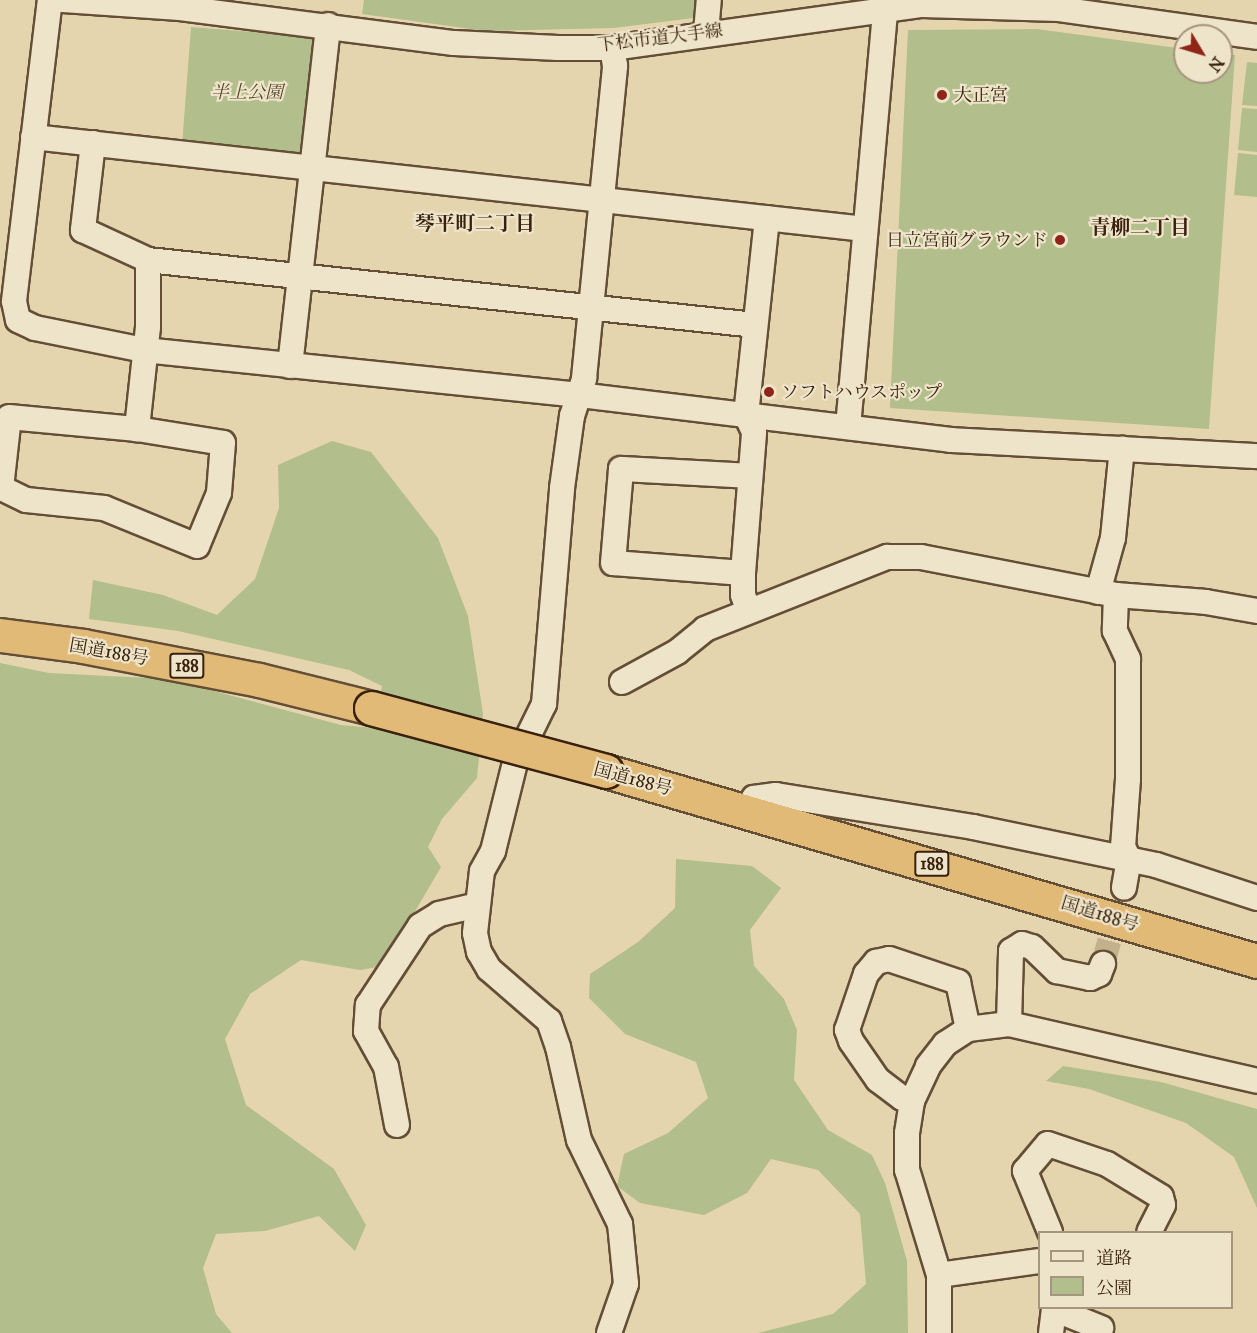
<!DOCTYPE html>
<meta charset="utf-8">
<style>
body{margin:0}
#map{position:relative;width:1257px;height:1333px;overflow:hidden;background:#e5d5ae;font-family:"IM FELL Great Primer","Noto Serif JP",serif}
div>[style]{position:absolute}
.green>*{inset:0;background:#b2be8c}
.minor-tunnel>*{height:24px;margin-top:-12px;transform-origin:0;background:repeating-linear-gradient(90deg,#c3b18e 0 24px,transparent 0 36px)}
.roads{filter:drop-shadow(2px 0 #644e36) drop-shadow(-2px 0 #644e36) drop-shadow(0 2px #644e36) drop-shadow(0 -2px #644e36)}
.minor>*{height:24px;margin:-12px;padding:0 12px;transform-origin:12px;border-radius:12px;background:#eee4ca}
.highway>*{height:33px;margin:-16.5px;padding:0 16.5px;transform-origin:16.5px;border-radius:16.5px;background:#e2ba77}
.bridges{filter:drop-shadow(2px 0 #39210e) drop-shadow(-2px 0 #39210e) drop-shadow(0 2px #39210e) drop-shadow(0 -2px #39210e)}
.highway-bridge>*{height:33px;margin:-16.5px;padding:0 16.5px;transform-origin:16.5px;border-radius:16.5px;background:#e2ba77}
.dots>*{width:16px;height:16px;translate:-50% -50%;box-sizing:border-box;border:3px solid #eee4ca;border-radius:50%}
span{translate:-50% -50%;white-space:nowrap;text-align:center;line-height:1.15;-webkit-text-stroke:4.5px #eee4ca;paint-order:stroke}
.shield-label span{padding:2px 4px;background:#eee4ca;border:2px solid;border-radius:4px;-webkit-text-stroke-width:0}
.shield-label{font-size:16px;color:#39210e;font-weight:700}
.street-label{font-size:18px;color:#39210e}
.park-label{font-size:18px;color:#57482e;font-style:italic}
.poi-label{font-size:18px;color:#39210e}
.left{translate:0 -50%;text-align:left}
.right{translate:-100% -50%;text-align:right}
.neighbourhood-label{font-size:20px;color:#39210e;font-weight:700}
.legend{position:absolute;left:1038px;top:1231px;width:195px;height:78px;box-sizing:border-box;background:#eee4ca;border:2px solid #a6967f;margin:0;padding:8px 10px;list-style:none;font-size:18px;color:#39210e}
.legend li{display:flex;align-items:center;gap:12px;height:30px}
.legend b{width:30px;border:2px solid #a6967f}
.north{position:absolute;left:1173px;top:24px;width:60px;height:60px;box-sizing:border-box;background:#eee4ca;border:2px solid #a6967f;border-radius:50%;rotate:128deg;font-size:16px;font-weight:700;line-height:24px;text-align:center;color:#39210e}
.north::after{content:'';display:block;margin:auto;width:21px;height:27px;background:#8f2418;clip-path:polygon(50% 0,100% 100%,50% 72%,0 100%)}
</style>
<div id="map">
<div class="green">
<div style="clip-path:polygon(364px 0,695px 0,693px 18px,614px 28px,486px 31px,362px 14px)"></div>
<div style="clip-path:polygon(191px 27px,313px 37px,302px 159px,182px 146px)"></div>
<div style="clip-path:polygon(1037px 29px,1185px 49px,1185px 72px,1221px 72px,1221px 54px,1235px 55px,1209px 429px,890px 408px,908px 30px)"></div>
<div style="clip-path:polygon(1247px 62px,1257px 63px,1257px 106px,1242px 105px)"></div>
<div style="clip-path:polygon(1242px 108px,1257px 109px,1257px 152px,1238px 150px)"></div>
<div style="clip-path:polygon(1238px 153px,1257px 155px,1257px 197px,1234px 195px)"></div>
<div style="clip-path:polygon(332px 441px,371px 452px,438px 538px,468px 616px,483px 714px,477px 778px,442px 819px,428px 847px,441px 867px,383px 966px,360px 970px,301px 960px,250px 994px,225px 1039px,246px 1105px,334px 1169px,366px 1225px,355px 1251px,319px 1216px,265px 1231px,216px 1234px,203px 1268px,216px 1314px,232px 1333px,0 1333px,0 663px,49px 673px,169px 679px,341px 725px,374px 728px,382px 686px,349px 670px,178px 631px,89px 619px,93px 580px,163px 595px,217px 615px,255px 579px,279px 508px,278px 465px)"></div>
<div style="clip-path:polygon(676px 859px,752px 866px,781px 888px,750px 930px,754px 966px,784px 999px,797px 1030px,794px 1080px,828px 1130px,872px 1155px,885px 1183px,907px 1261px,908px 1333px,758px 1333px,833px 1314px,866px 1284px,860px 1214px,818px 1170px,771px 1159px,747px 1193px,704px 1215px,640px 1203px,617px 1186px,624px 1154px,668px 1133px,708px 1098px,696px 1062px,625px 1034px,589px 998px,590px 974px,638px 942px,675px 908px)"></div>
<div style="clip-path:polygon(1063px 1066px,1161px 1082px,1257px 1109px,1257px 1208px,1234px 1157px,1186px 1123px,1089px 1089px,1046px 1081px)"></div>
</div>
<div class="minor-tunnel">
<div style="left:1103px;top:964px;width:79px;rotate:-74.6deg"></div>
</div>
<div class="roads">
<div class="minor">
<div style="left:63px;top:0;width:117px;rotate:3.9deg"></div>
<div style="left:180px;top:8px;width:276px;rotate:7.3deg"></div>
<div style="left:454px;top:43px;width:104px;rotate:2.8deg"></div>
<div style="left:558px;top:48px;width:54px"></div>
<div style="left:612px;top:48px;width:313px;rotate:-7.9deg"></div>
<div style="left:922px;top:5px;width:137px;rotate:1.7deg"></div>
<div style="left:1059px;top:9px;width:200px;rotate:8deg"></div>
<div style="left:706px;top:32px;width:32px;rotate:-85deg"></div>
<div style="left:33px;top:137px;width:837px;rotate:6.31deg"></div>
<div style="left:93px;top:143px;width:88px;rotate:96.6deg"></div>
<div style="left:83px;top:230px;width:72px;rotate:24.8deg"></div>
<div style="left:148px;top:260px;width:67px;rotate:90deg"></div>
<div style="left:148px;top:327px;width:103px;rotate:96.2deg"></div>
<div style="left:148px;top:260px;width:610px;rotate:6.11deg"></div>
<div style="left:18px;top:320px;width:19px;rotate:25deg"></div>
<div style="left:35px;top:328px;width:111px;rotate:11.4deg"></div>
<div style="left:144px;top:350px;width:438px;rotate:5.9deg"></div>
<div style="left:580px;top:395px;width:374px;rotate:6.9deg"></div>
<div style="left:951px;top:440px;width:306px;rotate:3deg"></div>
<div style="left:18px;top:320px;width:19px;rotate:-102deg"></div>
<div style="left:14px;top:301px;width:303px;rotate:-83.2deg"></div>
<div style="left:290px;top:366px;width:343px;rotate:-83.6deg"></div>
<div style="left:9px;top:417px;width:129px;rotate:5.4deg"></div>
<div style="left:137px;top:429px;width:87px;rotate:9.2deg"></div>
<div style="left:223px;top:443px;width:50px;rotate:94.6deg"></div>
<div style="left:219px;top:493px;width:57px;rotate:112.5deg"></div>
<div style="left:197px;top:546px;width:100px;rotate:-157.8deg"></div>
<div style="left:104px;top:508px;width:78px;rotate:-174.1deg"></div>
<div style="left:26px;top:500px;width:28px;rotate:-154deg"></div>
<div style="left:1px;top:488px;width:71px;rotate:-83.6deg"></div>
<div style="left:848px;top:427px;width:429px;rotate:-84.9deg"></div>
<div style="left:743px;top:573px;width:130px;rotate:-175.6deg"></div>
<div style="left:613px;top:563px;width:94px;rotate:-85.1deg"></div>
<div style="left:621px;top:469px;width:128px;rotate:3.1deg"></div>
<div style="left:1098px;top:592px;width:56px;rotate:-74.5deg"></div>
<div style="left:1113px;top:538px;width:90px;rotate:-84.3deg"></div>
<div style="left:1116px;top:595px;width:36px;rotate:92deg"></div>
<div style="left:1115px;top:631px;width:31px;rotate:65deg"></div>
<div style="left:1128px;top:659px;width:120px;rotate:90deg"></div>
<div style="left:1128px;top:779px;width:68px;rotate:94.2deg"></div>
<div style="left:1123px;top:847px;width:13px;rotate:63deg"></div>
<div style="left:1129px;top:859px;width:29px;rotate:100deg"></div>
<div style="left:748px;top:610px;width:16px;rotate:-108deg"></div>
<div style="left:743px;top:595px;width:22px;rotate:-90deg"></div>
<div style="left:743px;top:573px;width:141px;rotate:-85.5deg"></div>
<div style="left:754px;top:432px;width:19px;rotate:-115deg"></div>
<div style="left:746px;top:415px;width:198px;rotate:-83.9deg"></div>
<div style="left:622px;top:682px;width:63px;rotate:-28.6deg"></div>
<div style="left:677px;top:652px;width:36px;rotate:-39deg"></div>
<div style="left:705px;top:629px;width:196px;rotate:-21.6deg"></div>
<div style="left:887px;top:557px;width:34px"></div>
<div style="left:921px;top:557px;width:199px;rotate:11deg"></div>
<div style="left:1116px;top:595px;width:90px;rotate:4.4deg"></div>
<div style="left:1206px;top:602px;width:52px;rotate:10deg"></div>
<div style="left:747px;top:810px;width:14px;rotate:-60deg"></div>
<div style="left:754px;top:798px;width:22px;rotate:-8deg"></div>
<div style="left:776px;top:795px;width:200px;rotate:9.2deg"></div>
<div style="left:973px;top:827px;width:187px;rotate:11.7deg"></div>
<div style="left:1156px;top:865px;width:106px;rotate:18.1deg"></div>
<div style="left:1009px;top:1024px;width:73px;rotate:-88.4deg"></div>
<div style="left:1011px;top:951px;width:13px;rotate:-32deg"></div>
<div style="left:1022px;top:944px;width:10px;rotate:17deg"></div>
<div style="left:1032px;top:947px;width:35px;rotate:44deg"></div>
<div style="left:1057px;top:971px;width:34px;rotate:12deg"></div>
<div style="left:1090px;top:978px;width:10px;rotate:-24deg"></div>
<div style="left:1099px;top:974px;width:11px;rotate:-68deg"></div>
<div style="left:912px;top:1101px;width:10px;rotate:-163deg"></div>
<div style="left:902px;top:1098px;width:30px;rotate:-143deg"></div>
<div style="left:878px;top:1080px;width:47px;rotate:-124.7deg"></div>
<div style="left:851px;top:1041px;width:12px;rotate:-110deg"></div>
<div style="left:847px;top:1030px;width:59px;rotate:-71.3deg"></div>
<div style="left:866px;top:974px;width:16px;rotate:-50deg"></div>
<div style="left:876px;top:962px;width:13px;rotate:-13deg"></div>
<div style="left:889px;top:959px;width:73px;rotate:18.4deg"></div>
<div style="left:958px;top:982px;width:48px;rotate:78deg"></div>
<div style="left:397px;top:1125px;width:59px;rotate:-100.7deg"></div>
<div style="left:386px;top:1067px;width:41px;rotate:-119.1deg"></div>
<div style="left:366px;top:1031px;width:26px;rotate:-86deg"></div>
<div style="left:368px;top:1005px;width:95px;rotate:-56.6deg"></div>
<div style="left:420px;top:926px;width:22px;rotate:-32deg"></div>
<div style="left:439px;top:914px;width:39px;rotate:-13deg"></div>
<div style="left:1050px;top:1232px;width:66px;rotate:-112.3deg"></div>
<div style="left:1025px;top:1171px;width:35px;rotate:-50deg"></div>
<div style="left:1048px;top:1144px;width:62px;rotate:18.7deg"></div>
<div style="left:1107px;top:1164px;width:63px;rotate:31.4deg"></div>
<div style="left:1161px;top:1197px;width:8px;rotate:76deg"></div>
<div style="left:1163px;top:1205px;width:30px;rotate:117deg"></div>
<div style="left:939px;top:1275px;width:102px;rotate:-7.9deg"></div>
<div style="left:1054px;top:1309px;width:51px;rotate:22deg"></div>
<div style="left:609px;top:1333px;width:52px;rotate:-70.9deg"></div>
<div style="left:626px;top:1284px;width:60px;rotate:-95.7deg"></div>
<div style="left:620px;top:1224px;width:93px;rotate:-116deg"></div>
<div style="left:579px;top:1140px;width:95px;rotate:-102.7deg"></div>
<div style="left:558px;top:1047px;width:28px;rotate:-109deg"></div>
<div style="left:549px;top:1021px;width:79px;rotate:-139.1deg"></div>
<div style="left:489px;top:969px;width:20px;rotate:-120deg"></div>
<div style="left:479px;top:952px;width:19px;rotate:-102deg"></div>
<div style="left:475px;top:933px;width:62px;rotate:-83.6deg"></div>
<div style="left:482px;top:871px;width:23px;rotate:-61deg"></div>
<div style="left:493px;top:851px;width:91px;rotate:-76deg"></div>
<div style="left:515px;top:763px;width:66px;rotate:-63.8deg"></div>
<div style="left:544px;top:704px;width:217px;rotate:-85.2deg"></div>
<div style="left:562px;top:488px;width:73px;rotate:-82.1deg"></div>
<div style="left:572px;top:416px;width:40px;rotate:-72deg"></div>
<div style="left:584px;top:378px;width:314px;rotate:-84.3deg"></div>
<div style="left:615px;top:66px;width:18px;rotate:-99deg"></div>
<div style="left:939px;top:1333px;width:58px;rotate:-90deg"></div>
<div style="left:939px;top:1275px;width:110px;rotate:-106.9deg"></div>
<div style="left:907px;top:1170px;width:37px;rotate:-90deg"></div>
<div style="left:907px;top:1133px;width:32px;rotate:-81deg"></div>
<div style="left:912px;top:1101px;width:38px;rotate:-65deg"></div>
<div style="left:928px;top:1066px;width:28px;rotate:-52deg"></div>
<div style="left:945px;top:1044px;width:27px;rotate:-33deg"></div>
<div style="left:968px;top:1029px;width:41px;rotate:-7deg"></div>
<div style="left:1009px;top:1024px;width:254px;rotate:12.9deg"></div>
<div style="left:1051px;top:1333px;width:25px;rotate:-83deg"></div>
</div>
<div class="highway">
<div style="left:0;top:635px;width:84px;rotate:7.5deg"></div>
<div style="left:83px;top:646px;width:179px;rotate:10.9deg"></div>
<div style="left:259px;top:680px;width:115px;rotate:14deg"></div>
<div style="left:606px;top:771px;width:678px;rotate:16.27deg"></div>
</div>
</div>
<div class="bridges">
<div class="highway-bridge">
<div style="left:371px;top:708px;width:243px;rotate:15deg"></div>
</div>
</div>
<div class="dots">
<div style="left:942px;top:95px;background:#8f2418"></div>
<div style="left:1060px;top:240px;background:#8f2418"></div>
<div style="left:769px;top:392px;background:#8f2418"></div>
</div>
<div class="shield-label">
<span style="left:187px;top:666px">188</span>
<span style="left:932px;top:864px">188</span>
</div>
<div class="street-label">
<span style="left:660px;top:38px;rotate:-7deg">下松市道大手線</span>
<span style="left:109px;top:652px;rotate:10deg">国道188号</span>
<span style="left:633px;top:779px;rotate:15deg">国道188号</span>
<span style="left:1100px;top:914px;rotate:17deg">国道188号</span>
</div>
<div class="park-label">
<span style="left:247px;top:92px">半上公園</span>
</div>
<div class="poi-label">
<span class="left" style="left:954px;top:95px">大正宮</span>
<span class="right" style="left:1048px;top:240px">日立宮前グラウンド</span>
<span class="left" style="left:781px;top:392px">ソフトハウスポップ</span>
</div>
<div class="neighbourhood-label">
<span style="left:475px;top:223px">琴平町二丁目</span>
<span style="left:1140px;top:227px">青柳二丁目</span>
</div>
<ul class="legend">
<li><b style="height:8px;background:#eee4ca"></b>道路</li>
<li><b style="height:16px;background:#b2be8c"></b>公園</li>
</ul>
<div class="north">N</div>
</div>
